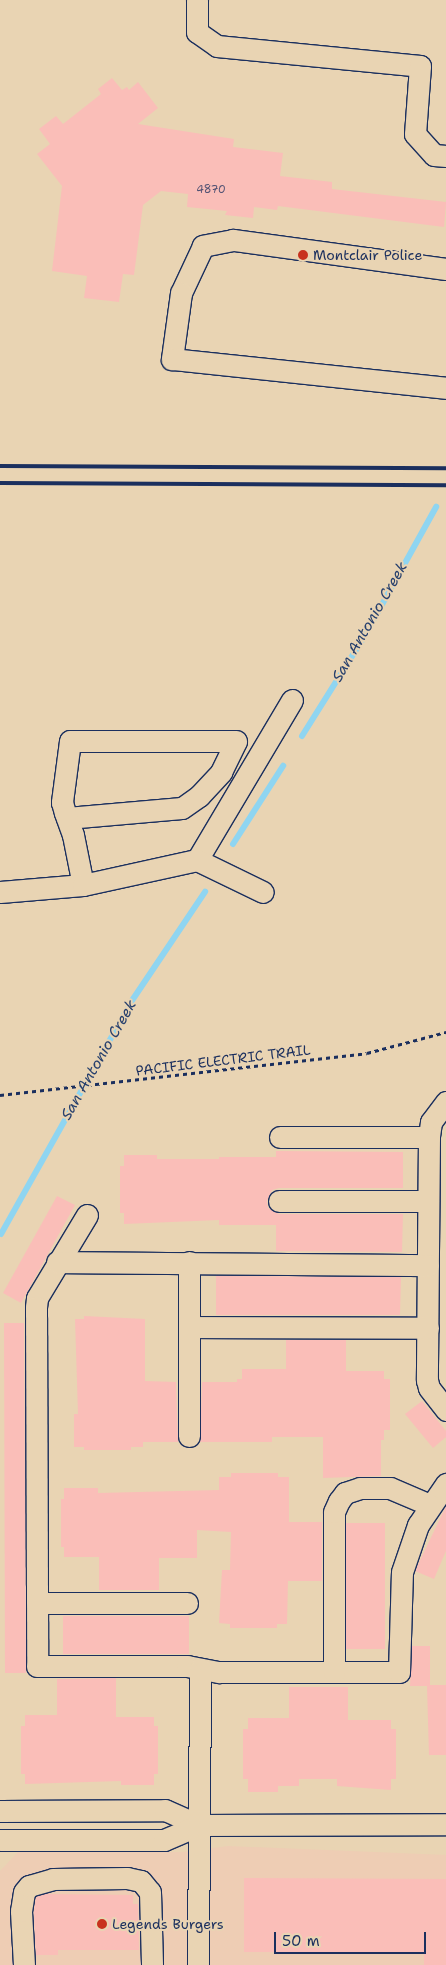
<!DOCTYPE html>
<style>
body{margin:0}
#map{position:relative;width:446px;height:1965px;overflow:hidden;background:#e9d4b3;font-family:"Shantell Sans",sans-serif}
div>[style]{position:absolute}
.built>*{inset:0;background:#eecdb4}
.stream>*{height:6px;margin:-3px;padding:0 3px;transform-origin:3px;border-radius:3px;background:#8fd5f1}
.building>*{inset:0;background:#fabeb8}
.path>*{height:3px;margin-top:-1.5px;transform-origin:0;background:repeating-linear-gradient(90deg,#1b2f5e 0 4px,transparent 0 8px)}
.roads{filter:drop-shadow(1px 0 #1b2f5e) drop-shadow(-1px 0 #1b2f5e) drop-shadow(0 1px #1b2f5e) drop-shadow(0 -1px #1b2f5e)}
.minor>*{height:21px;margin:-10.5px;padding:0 10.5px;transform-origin:10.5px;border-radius:10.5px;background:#e9d4b3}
.rail>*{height:4px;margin:-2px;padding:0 2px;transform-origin:2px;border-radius:2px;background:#1b2f5e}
.dots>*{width:14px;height:14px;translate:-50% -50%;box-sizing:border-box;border:2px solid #e9d4b3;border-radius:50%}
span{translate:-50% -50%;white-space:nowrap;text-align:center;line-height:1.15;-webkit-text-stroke:4px #e9d4b3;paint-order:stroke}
.number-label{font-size:11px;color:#535374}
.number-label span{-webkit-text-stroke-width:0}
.poi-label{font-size:14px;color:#1b2f5e}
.left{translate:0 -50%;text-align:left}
.street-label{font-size:14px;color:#1b2f5e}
.water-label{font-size:15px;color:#27406d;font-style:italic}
.scale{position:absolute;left:274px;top:1932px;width:152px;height:22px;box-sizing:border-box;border:2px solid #1b2f5e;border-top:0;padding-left:6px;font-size:15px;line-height:18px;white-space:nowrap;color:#1b2f5e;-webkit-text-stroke:4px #e9d4b3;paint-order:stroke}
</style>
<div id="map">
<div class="built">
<div style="clip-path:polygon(228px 1846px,446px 1855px,446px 1965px,0 1965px,0 1871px,18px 1852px,183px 1852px)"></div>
</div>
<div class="stream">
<div style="left:302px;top:736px;width:117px;rotate:-57.9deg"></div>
<div style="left:364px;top:637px;width:149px;rotate:-61deg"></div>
<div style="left:233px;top:844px;width:93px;rotate:-57.3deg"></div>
<div style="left:1px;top:1234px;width:266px;rotate:-60.7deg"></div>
<div style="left:131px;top:1002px;width:133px;rotate:-56.1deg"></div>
</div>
<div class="building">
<div style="clip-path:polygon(112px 78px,122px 90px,127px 87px,129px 90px,138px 82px,158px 108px,138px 124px,234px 139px,233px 147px,283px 153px,280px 176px,332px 182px,332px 189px,446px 202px,444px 227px,278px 206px,277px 210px,254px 207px,253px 218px,225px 215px,227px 211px,187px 207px,188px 194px,161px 191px,143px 205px,134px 275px,123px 274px,119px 302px,84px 298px,87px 276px,52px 271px,62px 186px,37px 154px,50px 144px,39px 129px,56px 116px,63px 124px,101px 94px,98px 89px)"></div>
<div style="clip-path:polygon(276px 1151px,403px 1152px,403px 1188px,279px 1188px,272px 1190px,267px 1201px,268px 1208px,279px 1214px,403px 1214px,402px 1252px,276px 1251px,276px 1225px,219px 1225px,219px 1220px,124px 1224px,124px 1213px,120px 1213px,120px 1166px,124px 1166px,124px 1155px,157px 1155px,157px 1159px,219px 1159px,219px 1157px,276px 1157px)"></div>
<div style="clip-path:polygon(57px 1196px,75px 1205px,21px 1303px,3px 1293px)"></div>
<div style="clip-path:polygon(216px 1276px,401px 1277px,400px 1315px,216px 1315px)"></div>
<div style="clip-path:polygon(84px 1316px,145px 1319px,145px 1381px,176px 1382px,178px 1442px,143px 1442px,143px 1447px,131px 1447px,131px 1450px,84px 1450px,84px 1447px,74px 1447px,74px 1414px,78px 1414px,75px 1319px,84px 1319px)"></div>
<div style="clip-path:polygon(4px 1323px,24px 1323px,26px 1673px,5px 1673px)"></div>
<div style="clip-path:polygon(286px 1340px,346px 1340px,346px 1371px,384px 1371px,384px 1379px,390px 1379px,390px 1430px,384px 1430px,384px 1440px,381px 1440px,381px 1476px,323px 1478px,323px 1437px,272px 1437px,272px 1442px,200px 1442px,202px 1382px,237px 1382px,237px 1379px,242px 1379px,242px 1369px,286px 1369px)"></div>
<div style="clip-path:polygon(422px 1401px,446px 1431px,446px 1437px,433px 1448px,405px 1414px)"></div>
<div style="clip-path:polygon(231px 1473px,278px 1473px,278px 1477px,289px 1477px,289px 1522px,322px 1522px,322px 1581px,288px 1581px,287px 1624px,277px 1624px,277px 1628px,230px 1628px,230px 1624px,219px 1623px,222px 1570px,230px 1570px,231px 1532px,197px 1530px,197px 1558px,159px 1558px,159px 1590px,99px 1590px,99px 1557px,64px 1557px,64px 1547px,61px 1547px,61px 1499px,64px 1499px,64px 1488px,98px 1488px,98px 1493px,219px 1490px,219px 1477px,231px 1477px)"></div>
<div style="clip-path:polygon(446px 1506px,446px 1551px,434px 1579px,415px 1571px)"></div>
<div style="clip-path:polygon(346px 1523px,385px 1523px,385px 1649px,346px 1649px)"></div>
<div style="clip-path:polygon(63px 1616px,189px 1616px,189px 1654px,63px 1654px)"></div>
<div style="clip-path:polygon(412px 1646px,430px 1646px,430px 1685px,446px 1685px,446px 1755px,429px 1755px,427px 1686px,410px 1686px)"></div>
<div style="clip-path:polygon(116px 1678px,116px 1717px,154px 1717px,154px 1726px,158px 1726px,158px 1774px,154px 1774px,154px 1785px,121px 1785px,121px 1781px,25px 1784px,25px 1774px,21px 1774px,21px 1726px,25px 1726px,25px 1715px,57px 1715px,57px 1679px)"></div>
<div style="clip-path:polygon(289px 1687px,348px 1687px,348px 1720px,391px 1720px,391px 1729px,396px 1729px,396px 1779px,391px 1779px,391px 1790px,337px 1786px,337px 1779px,299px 1779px,299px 1786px,278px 1786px,278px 1792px,248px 1792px,248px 1779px,243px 1779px,243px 1729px,248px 1729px,248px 1718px,289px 1718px)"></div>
<div style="clip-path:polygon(244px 1878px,446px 1879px,446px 1965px,424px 1965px,424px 1952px,244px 1952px)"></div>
<div style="clip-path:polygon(45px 1894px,133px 1895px,133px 1904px,138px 1904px,139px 1950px,58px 1950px,58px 1955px,36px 1955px,34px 1912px,36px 1897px)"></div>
</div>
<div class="path">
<div style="left:0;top:1095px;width:369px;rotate:-6.5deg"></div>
<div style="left:367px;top:1053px;width:82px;rotate:-14.9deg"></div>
</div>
<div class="roads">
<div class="minor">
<div style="left:197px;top:0;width:32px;rotate:90deg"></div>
<div style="left:197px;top:32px;width:24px;rotate:35deg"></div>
<div style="left:217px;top:46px;width:204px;rotate:5.6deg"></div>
<div style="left:420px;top:66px;width:68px;rotate:94.2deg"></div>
<div style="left:415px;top:134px;width:28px;rotate:48deg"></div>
<div style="left:434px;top:155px;width:12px;rotate:5deg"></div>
<div style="left:446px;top:269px;width:215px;rotate:-172.2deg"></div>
<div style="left:233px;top:240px;width:31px;rotate:169deg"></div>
<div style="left:203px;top:246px;width:52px;rotate:115.1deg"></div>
<div style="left:181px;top:293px;width:67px;rotate:97.8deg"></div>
<div style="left:172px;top:359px;width:276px;rotate:6deg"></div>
<div style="left:67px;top:818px;width:115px;rotate:-5deg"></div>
<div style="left:182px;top:808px;width:21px;rotate:-35deg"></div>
<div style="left:199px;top:796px;width:33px;rotate:-47deg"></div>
<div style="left:221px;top:772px;width:34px;rotate:-64deg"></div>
<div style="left:236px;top:741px;width:166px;rotate:180deg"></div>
<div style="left:70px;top:741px;width:62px;rotate:97.5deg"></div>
<div style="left:62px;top:802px;width:11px;rotate:75deg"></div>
<div style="left:65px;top:813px;width:23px;rotate:70deg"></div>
<div style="left:73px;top:835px;width:51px;rotate:78.7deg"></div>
<div style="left:197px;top:860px;width:186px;rotate:-59.3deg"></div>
<div style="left:0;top:892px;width:83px;rotate:-4.8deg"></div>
<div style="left:83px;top:885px;width:117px;rotate:-12.4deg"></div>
<div style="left:197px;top:860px;width:73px;rotate:25.9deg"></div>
<div style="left:446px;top:1102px;width:25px;rotate:127deg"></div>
<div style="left:431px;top:1122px;width:15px;rotate:98deg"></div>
<div style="left:429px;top:1137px;width:243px;rotate:90.5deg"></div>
<div style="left:427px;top:1380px;width:8px;rotate:76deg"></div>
<div style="left:429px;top:1388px;width:28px;rotate:52deg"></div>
<div style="left:280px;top:1137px;width:149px"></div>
<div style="left:279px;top:1201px;width:149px"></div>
<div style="left:87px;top:1215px;width:97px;rotate:121.1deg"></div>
<div style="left:37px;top:1298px;width:9px;rotate:96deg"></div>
<div style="left:36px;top:1307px;width:359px;rotate:89.8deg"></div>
<div style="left:37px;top:1666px;width:150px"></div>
<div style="left:187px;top:1666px;width:33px;rotate:11deg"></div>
<div style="left:219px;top:1672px;width:180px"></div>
<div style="left:399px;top:1672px;width:100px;rotate:-88.3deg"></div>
<div style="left:402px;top:1572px;width:50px;rotate:-71.2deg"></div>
<div style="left:418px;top:1525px;width:50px;rotate:-55.7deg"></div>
<div style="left:57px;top:1262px;width:371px;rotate:0.5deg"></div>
<div style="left:189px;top:1327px;width:239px;rotate:0.2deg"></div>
<div style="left:189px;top:1436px;width:174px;rotate:-90deg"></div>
<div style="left:37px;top:1603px;width:150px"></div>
<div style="left:334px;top:1672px;width:160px;rotate:-90deg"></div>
<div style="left:334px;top:1512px;width:12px;rotate:-66deg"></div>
<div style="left:339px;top:1501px;width:10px;rotate:-53deg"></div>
<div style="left:345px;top:1493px;width:16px;rotate:-18deg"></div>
<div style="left:360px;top:1488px;width:30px"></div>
<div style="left:390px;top:1488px;width:43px;rotate:23deg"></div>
<div style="left:0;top:1811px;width:165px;rotate:-0.3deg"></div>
<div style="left:165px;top:1810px;width:37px;rotate:24deg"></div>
<div style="left:0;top:1840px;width:164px"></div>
<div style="left:164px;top:1840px;width:38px;rotate:-23deg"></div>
<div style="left:199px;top:1825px;width:247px;rotate:-0.2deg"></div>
<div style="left:24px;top:1965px;width:54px;rotate:-93.2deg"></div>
<div style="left:21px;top:1911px;width:19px;rotate:-81deg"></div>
<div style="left:24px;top:1892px;width:8px;rotate:-50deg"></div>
<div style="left:29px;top:1886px;width:25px;rotate:-16deg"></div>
<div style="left:53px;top:1879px;width:74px;rotate:-0.8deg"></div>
<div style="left:127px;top:1878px;width:14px;rotate:12deg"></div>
<div style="left:141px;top:1881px;width:14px;rotate:51deg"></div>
<div style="left:150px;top:1892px;width:73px;rotate:88.4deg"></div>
<div style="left:198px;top:1965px;width:296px;rotate:-89.6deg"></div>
</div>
</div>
<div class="rail">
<div style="left:0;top:466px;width:446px;rotate:0.3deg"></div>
<div style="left:0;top:483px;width:446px;rotate:0.3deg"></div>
</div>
<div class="dots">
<div style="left:303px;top:255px;background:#c8321e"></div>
<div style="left:102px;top:1924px;background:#c8321e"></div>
</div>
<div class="number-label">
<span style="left:211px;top:190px">4870</span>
</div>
<div class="poi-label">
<span class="left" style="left:313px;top:255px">Montclair Police</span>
<span class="left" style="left:112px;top:1924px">Legends Burgers</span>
</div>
<div class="street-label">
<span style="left:223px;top:1060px;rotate:-7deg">PACIFIC ELECTRIC TRAIL</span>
</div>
<div class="water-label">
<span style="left:370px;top:622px;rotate:-60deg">San Antonio Creek</span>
<span style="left:99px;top:1060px;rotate:-60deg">San Antonio Creek</span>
</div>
<div class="scale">50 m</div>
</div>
